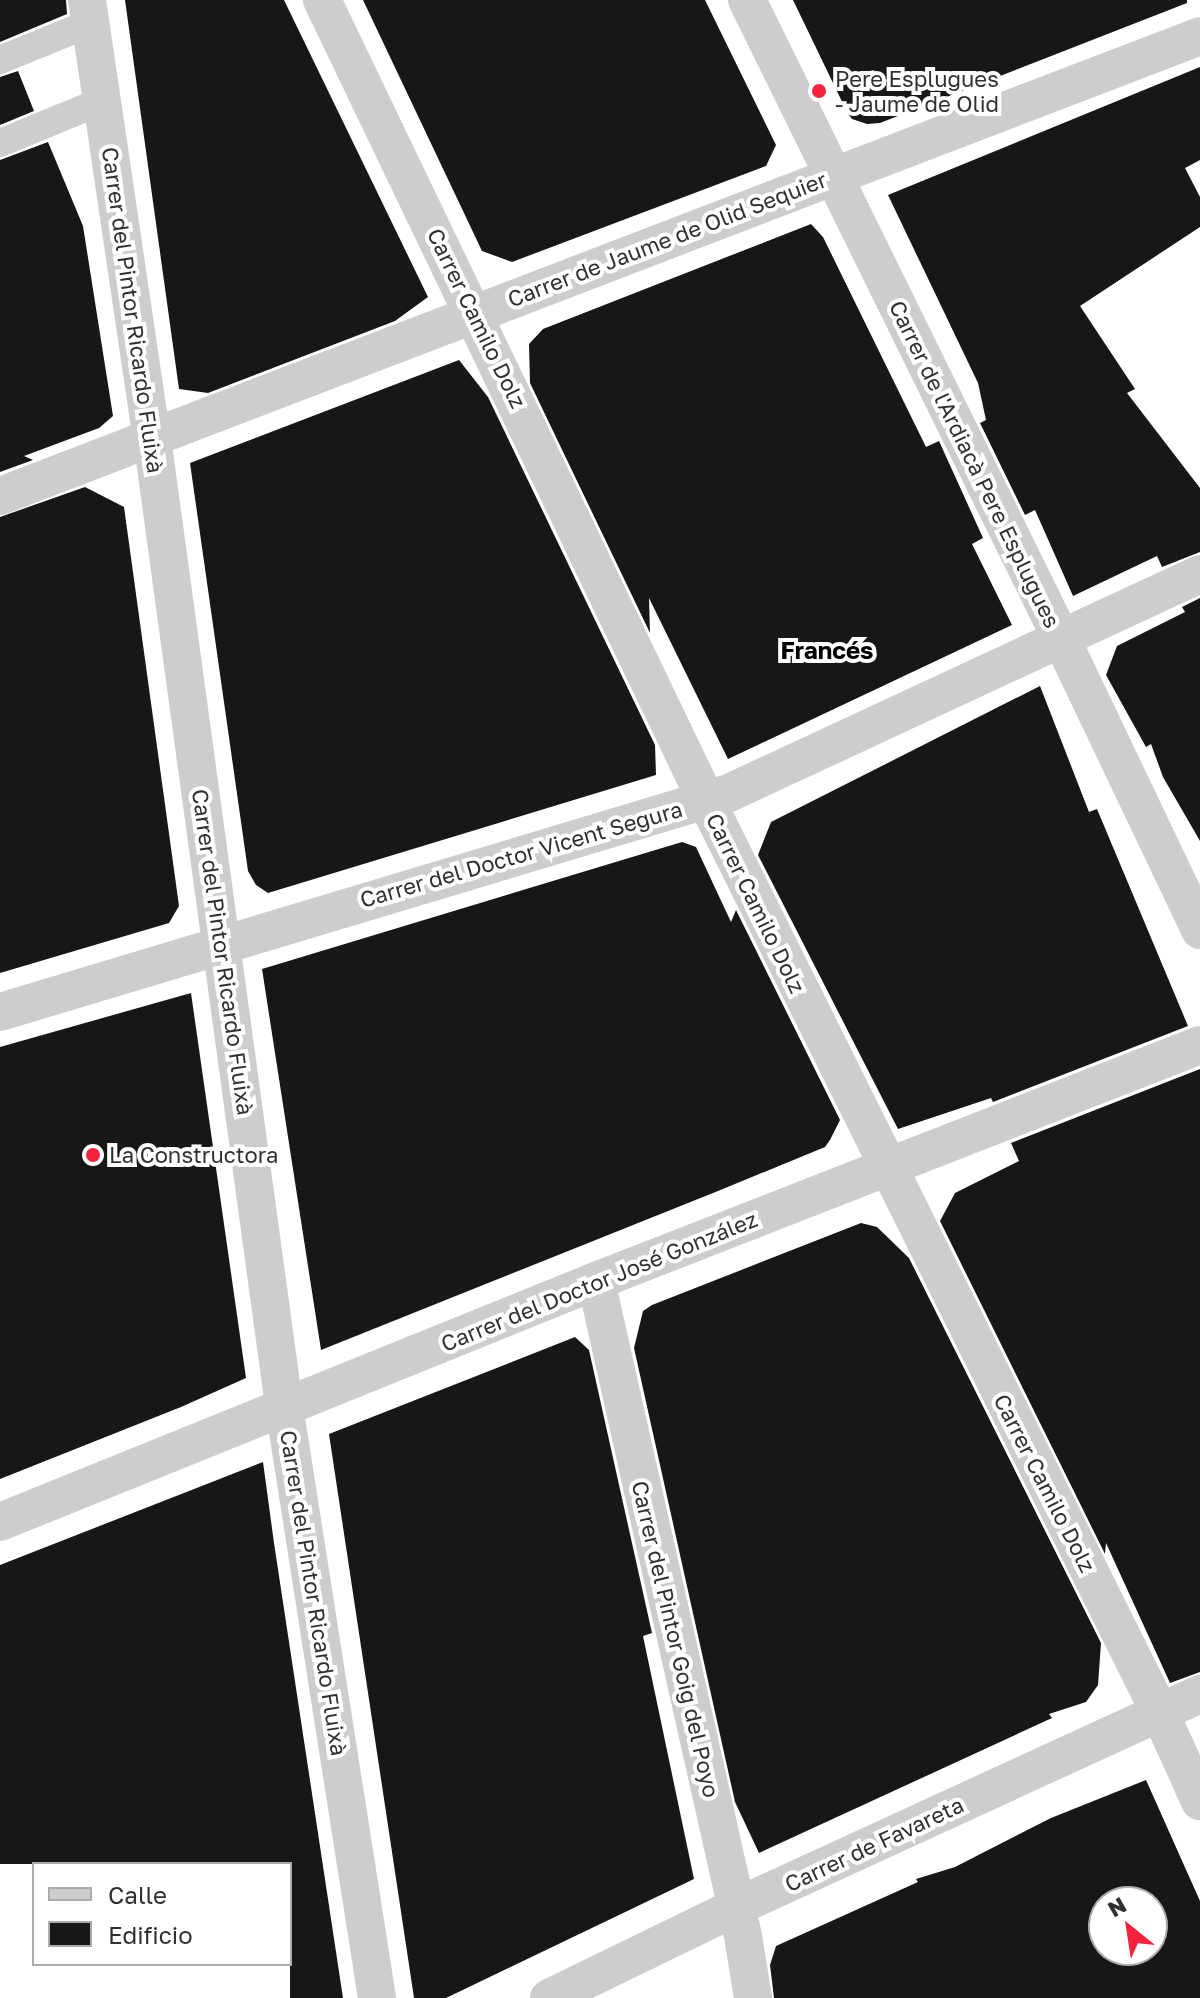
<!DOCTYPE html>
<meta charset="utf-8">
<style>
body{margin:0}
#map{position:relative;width:1200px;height:1998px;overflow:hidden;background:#fff;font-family:"Golos Text",sans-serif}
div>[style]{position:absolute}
.building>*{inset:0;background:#171717}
.pedestrian>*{height:28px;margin:-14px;padding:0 14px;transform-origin:14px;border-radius:14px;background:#cdcdcd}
.minor>*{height:38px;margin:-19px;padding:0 19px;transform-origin:19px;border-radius:19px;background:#cdcdcd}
.dots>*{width:22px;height:22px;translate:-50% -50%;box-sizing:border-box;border:4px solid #fff;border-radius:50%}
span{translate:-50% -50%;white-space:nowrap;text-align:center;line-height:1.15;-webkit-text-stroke:8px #fff;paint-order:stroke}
.poi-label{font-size:22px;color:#303030}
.left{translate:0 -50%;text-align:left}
.street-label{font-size:22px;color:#303030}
.neighbourhood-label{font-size:24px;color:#000;font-weight:700}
.legend{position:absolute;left:32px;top:1862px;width:260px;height:104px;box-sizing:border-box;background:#fff;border:2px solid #acacac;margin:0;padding:10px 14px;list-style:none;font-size:24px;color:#303030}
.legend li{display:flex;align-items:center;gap:16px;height:40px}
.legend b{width:40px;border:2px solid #acacac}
.north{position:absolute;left:1088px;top:1886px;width:80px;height:80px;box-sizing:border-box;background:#fff;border:2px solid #acacac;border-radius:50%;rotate:330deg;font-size:22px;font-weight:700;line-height:32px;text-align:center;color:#303030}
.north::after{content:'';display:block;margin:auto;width:28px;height:36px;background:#f6223e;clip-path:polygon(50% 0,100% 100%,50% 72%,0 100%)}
</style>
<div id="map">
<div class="building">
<div style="clip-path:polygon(0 0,66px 0,67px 14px,0 42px)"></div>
<div style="clip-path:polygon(125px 0,284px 0,428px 297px,395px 321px,208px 393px,179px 389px)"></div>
<div style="clip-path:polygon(363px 0,705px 0,776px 145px,766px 166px,512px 262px,482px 251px)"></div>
<div style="clip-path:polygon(793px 0,1187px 0,1187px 3px,880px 123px,867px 124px,852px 119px,847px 112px)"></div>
<div style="clip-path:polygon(1200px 67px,1200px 160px,1185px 168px,1200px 197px,1200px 227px,1080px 306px,1135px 389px,1127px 393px,1200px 488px,1200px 552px,1162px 567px,1157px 556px,1073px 596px,1035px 510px,1025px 515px,980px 423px,986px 420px,978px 383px,888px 195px)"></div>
<div style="clip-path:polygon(18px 71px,34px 111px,0 125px,0 77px)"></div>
<div style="clip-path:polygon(48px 142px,83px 226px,113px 416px,99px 428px,24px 456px,33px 460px,0 472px,0 160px)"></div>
<div style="clip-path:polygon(811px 224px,823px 237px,926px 447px,939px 441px,983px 538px,972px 544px,1012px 625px,728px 759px,649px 598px,650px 633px,530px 383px,529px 344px,543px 329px)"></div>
<div style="clip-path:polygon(459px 360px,488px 397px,655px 745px,656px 775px,268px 893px,256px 885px,248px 871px,190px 463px)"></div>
<div style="clip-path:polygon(85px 487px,124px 507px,179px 906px,169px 923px,0 973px,0 517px)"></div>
<div style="clip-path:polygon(1200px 598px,1200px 841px,1163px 777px,1151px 744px,1146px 747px,1106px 675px,1117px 646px,1185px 612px,1182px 607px)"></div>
<div style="clip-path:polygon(1040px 686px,1089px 812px,1097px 809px,1188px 1026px,993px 1102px,991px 1098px,898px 1129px,758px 855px,771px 822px)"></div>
<div style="clip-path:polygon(682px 842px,696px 847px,731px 922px,736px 910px,840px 1120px,830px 1140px,825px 1147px,718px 1191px,321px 1350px,262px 969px)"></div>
<div style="clip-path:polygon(191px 993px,246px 1378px,181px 1407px,0 1479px,0 1047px)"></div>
<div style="clip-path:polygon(1200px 1069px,1200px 1672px,1170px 1683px,1106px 1543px,1105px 1554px,940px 1221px,955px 1193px,1019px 1161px,1011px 1143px)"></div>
<div style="clip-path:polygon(861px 1223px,877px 1227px,909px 1258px,1101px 1643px,1098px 1685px,1086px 1702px,1049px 1714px,1052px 1718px,759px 1853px,735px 1802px,634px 1348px,643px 1311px,652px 1305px)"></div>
<div style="clip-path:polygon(575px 1337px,589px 1350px,652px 1633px,643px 1636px,694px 1879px,446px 1998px,414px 1998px,329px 1434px)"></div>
<div style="clip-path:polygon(263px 1462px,274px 1543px,343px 1998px,290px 1998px,290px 1864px,0 1864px,0 1565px)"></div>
<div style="clip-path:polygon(evenodd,1146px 1780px,1200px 1901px,1200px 1998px,774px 1998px,770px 1965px,776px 1946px,918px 1882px,916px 1879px,955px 1867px,1051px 1818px,1146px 1780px,1104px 1902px,1152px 1902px,1152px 1950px,1104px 1950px,1104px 1902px)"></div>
</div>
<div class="pedestrian">
<div style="left:0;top:60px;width:97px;rotate:-22.3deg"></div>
<div style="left:0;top:143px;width:110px;rotate:-22.4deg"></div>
</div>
<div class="minor">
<div style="left:87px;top:0;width:443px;rotate:81.6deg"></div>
<div style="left:152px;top:438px;width:977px;rotate:82.23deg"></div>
<div style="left:284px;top:1406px;width:599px;rotate:81.07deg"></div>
<div style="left:322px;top:0;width:887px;rotate:64.36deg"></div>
<div style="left:706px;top:800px;width:1020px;rotate:63.56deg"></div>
<div style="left:1160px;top:1713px;width:97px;rotate:65.6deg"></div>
<div style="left:747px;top:0;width:709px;rotate:63.8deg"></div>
<div style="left:1060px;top:636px;width:326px;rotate:64.5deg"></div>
<div style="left:0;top:496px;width:1285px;rotate:-20.97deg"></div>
<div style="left:0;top:1012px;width:761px;rotate:-16.72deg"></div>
<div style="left:729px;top:793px;width:519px;rotate:-24.94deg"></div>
<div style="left:596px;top:1281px;width:671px;rotate:77.35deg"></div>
<div style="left:743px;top:1936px;width:63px;rotate:80.8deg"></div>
<div style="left:0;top:1522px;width:643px;rotate:-22.02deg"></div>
<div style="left:596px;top:1281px;width:648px;rotate:-21.34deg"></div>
<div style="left:549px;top:1998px;width:208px;rotate:-25.9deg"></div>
<div style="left:736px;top:1907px;width:511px;rotate:-24.66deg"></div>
</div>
<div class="dots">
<div style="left:819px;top:91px;background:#f6223e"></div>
<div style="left:93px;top:1155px;background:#f6223e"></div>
</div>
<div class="poi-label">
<span class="left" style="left:835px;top:91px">Pere Esplugues<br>- Jaume de Olid</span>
<span class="left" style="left:109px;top:1155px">La Constructora</span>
</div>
<div class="street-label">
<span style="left:667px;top:239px;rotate:-21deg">Carrer de Jaume de Olid Sequier</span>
<span style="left:133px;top:310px;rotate:82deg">Carrer del Pintor Ricardo Fluixà</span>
<span style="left:477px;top:318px;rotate:64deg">Carrer Camilo Dolz</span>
<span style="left:975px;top:464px;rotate:64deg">Carrer de l'Ardiacà Pere Esplugues</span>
<span style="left:521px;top:854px;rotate:-16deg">Carrer del Doctor Vicent Segura</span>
<span style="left:756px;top:903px;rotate:64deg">Carrer Camilo Dolz</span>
<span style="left:223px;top:952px;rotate:82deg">Carrer del Pintor Ricardo Fluixà</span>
<span style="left:599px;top:1281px;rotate:-22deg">Carrer del Doctor José González</span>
<span style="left:1045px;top:1483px;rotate:63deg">Carrer Camilo Dolz</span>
<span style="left:314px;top:1593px;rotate:81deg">Carrer del Pintor Ricardo Fluixà</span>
<span style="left:676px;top:1639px;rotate:77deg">Carrer del Pintor Goig del Poyo</span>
<span style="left:874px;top:1844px;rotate:-25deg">Carrer de Favareta</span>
</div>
<div class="neighbourhood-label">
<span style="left:827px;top:650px">Francés</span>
</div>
<ul class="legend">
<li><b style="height:10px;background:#cdcdcd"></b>Calle</li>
<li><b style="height:22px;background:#171717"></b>Edificio</li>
</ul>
<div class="north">N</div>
</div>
